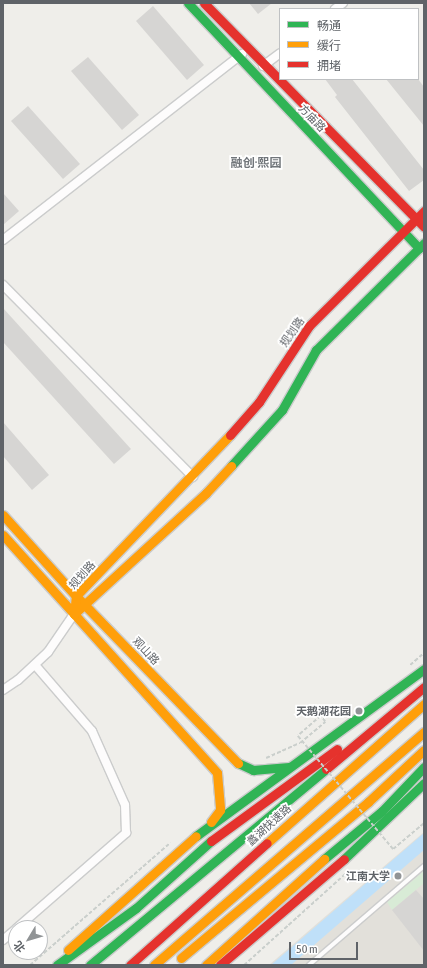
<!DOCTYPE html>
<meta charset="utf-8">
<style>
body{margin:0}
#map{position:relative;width:427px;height:968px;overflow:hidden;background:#efeeea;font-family:"Asap Condensed","Noto Sans SC",sans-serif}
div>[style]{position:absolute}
.education>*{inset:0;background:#e2e0da}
.green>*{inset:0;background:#d8ebd6}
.water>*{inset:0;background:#bfe0f9}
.building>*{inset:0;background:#d6d5d3}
.path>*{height:1.5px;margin-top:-0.75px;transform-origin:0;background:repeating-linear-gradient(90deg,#cacfcc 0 4px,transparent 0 6px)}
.roads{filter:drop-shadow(1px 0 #cbcccc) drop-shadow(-1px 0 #cbcccc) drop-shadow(0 1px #cbcccc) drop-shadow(0 -1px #cbcccc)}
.lane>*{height:4px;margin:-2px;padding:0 2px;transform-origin:2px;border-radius:2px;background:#fdfcfc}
.street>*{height:8px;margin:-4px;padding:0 4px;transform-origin:4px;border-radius:4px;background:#fdfcfc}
.fast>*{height:9px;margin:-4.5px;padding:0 4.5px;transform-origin:4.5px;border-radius:4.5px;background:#30b455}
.slow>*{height:9px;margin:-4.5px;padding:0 4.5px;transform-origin:4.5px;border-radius:4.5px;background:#ff9f0a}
.jam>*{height:9px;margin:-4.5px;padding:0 4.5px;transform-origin:4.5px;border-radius:4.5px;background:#e5322d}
.path-bridge>*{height:1.5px;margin-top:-0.75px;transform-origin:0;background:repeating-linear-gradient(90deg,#cacfcc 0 4px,transparent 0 6px)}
.dots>*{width:11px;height:11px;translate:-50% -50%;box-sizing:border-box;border:2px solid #fff;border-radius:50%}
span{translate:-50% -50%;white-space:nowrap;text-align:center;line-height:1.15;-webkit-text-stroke:3.5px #fff;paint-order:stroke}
.street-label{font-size:11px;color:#5f6368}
.poi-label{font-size:11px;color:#5f6368;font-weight:700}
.right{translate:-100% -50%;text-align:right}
.neighbourhood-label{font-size:12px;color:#70757a;font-weight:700}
.frame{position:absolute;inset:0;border:4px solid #5f6368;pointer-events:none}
.legend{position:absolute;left:279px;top:8px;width:140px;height:72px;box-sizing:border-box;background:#fff;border:1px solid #bfc1c3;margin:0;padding:5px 7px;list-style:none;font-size:12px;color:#5f6368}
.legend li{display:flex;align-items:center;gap:8px;height:20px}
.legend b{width:20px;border:1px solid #bfc1c3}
.north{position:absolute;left:8px;top:920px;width:40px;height:40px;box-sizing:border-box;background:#fff;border:1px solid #bfc1c3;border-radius:50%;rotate:232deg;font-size:11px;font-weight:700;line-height:16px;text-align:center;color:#5f6368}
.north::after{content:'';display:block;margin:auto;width:14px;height:18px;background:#919496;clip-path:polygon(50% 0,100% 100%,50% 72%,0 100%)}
.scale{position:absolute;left:289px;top:942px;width:69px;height:18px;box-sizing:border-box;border:2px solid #5f6368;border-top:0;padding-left:5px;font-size:12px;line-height:14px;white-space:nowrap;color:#5f6368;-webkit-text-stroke:3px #fff;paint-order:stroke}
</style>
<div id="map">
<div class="education">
<div style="clip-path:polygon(424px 832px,424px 965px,269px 965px,320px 921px)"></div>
</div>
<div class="green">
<div style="clip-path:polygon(424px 871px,424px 883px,392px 910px,387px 902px)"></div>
</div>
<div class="water">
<div style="clip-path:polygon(424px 833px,424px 850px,291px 965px,271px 965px)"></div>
</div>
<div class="building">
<div style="clip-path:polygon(249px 3px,272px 3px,258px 14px)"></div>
<div style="clip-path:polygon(153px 6px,204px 65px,187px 80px,136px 21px)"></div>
<div style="clip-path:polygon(88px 57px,139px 115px,122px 130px,71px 71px)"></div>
<div style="clip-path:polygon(325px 79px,352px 79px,424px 170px,424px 180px,409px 191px,335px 97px,337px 95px)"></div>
<div style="clip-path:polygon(386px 79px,418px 79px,424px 87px,424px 126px)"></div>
<div style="clip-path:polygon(28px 106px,80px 164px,63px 179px,11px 121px)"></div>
<div style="clip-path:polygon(3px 193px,19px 211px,3px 225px)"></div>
<div style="clip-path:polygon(3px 308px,131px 449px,114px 464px,3px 342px)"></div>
<div style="clip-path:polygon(3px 422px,49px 475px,32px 490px,3px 456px)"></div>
<div style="clip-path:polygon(416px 890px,424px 899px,424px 951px,392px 910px)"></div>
</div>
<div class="path">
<div style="left:410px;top:665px;width:18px;rotate:-41deg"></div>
<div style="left:266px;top:758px;width:37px;rotate:-24deg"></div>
<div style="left:300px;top:743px;width:33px;rotate:-40deg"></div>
<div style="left:325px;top:722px;width:7px;rotate:-124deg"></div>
<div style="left:321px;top:716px;width:30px;rotate:139deg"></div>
<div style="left:393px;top:849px;width:40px;rotate:-40deg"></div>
<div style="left:30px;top:965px;width:186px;rotate:-41.1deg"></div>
<div style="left:244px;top:965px;width:136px;rotate:-42deg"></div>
</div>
<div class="roads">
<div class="lane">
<div style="left:309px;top:965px;width:152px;rotate:-40.7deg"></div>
</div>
<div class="street">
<div style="left:335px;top:9px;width:10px;rotate:-37deg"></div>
<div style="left:263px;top:66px;width:21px;rotate:-37deg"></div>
<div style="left:3px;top:240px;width:303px;rotate:-37.9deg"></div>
<div style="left:3px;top:285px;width:270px;rotate:45.3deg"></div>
<div style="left:3px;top:690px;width:18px;rotate:-34deg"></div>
<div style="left:18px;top:680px;width:41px;rotate:-43deg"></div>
<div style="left:48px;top:652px;width:46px;rotate:-55.6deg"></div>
<div style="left:17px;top:928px;width:145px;rotate:-41.1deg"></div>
<div style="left:126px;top:833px;width:28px;rotate:-92deg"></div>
<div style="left:125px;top:805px;width:81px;rotate:-114deg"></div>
<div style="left:92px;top:731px;width:87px;rotate:-130.8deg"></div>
<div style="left:3px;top:940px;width:17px;rotate:-40deg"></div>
</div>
<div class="fast">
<div style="left:188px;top:3px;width:337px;rotate:46.7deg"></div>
<div style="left:231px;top:466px;width:76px;rotate:-47.7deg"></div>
<div style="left:282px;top:410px;width:69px;rotate:-60.5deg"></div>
<div style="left:316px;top:350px;width:152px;rotate:-44.7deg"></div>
<div style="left:238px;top:763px;width:17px;rotate:25deg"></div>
<div style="left:253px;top:770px;width:36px;rotate:-5deg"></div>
<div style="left:196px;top:836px;width:283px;rotate:-36.2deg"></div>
<div style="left:324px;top:859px;width:75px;rotate:-39.6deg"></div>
<div style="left:382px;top:811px;width:61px;rotate:-46.3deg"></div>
<div style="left:344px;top:859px;width:110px;rotate:-43.5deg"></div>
<div style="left:57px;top:965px;width:97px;rotate:-35.8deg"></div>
<div style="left:136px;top:908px;width:101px;rotate:-41.8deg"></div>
<div style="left:90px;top:965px;width:307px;rotate:-39.7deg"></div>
</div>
<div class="slow">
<div style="left:3px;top:515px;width:109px;rotate:48deg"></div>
<div style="left:76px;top:596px;width:233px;rotate:45.9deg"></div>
<div style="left:3px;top:535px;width:320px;rotate:48deg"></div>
<div style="left:217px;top:773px;width:37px;rotate:85deg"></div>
<div style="left:220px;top:810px;width:15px;rotate:127deg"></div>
<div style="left:74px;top:614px;width:18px;rotate:-84deg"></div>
<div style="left:76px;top:596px;width:223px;rotate:-46.3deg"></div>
<div style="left:74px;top:614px;width:179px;rotate:-42.5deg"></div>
<div style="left:206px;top:493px;width:37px;rotate:-47deg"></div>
<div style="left:267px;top:843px;width:210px;rotate:-41.5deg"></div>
<div style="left:68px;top:950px;width:171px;rotate:-41.7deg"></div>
<div style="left:181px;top:958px;width:244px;rotate:-39.8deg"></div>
<div style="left:368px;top:802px;width:76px;rotate:-42.9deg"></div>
<div style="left:154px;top:965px;width:357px;rotate:-40.8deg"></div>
<div style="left:206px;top:965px;width:159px;rotate:-41.9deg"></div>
</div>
<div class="jam">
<div style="left:204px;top:3px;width:314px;rotate:45.5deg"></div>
<div style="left:230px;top:435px;width:44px;rotate:-48.7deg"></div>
<div style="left:259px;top:402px;width:91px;rotate:-56.7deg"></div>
<div style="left:309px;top:326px;width:163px;rotate:-45deg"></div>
<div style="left:326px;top:769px;width:128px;rotate:-39.9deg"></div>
<div style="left:211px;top:841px;width:156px;rotate:-36.1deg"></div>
<div style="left:130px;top:965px;width:183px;rotate:-41.7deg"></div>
<div style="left:220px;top:965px;width:163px;rotate:-40.5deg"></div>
</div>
</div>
<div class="path-bridge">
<div style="left:298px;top:736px;width:148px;rotate:49.9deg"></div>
</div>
<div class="dots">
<div style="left:359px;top:711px;background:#919496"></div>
<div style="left:398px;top:876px;background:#919496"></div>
</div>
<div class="street-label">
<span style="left:312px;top:118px;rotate:46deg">方庙路</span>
<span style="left:292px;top:332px;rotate:-55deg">规划路</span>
<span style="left:82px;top:575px;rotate:-48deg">规划路</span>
<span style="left:146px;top:651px;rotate:47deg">观山路</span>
<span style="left:269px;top:825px;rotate:-42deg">蠡湖快速路</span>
</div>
<div class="poi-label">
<span class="right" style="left:351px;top:711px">天鹅湖花园</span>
<span class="right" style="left:390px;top:876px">江南大学</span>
</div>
<div class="neighbourhood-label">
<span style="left:256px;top:164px">融创·熙园</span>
</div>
<div class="frame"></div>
<ul class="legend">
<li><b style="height:5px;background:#30b455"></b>畅通</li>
<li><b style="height:5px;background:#ff9f0a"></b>缓行</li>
<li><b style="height:5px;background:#e5322d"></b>拥堵</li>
</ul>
<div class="north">北</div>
<div class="scale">50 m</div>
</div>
